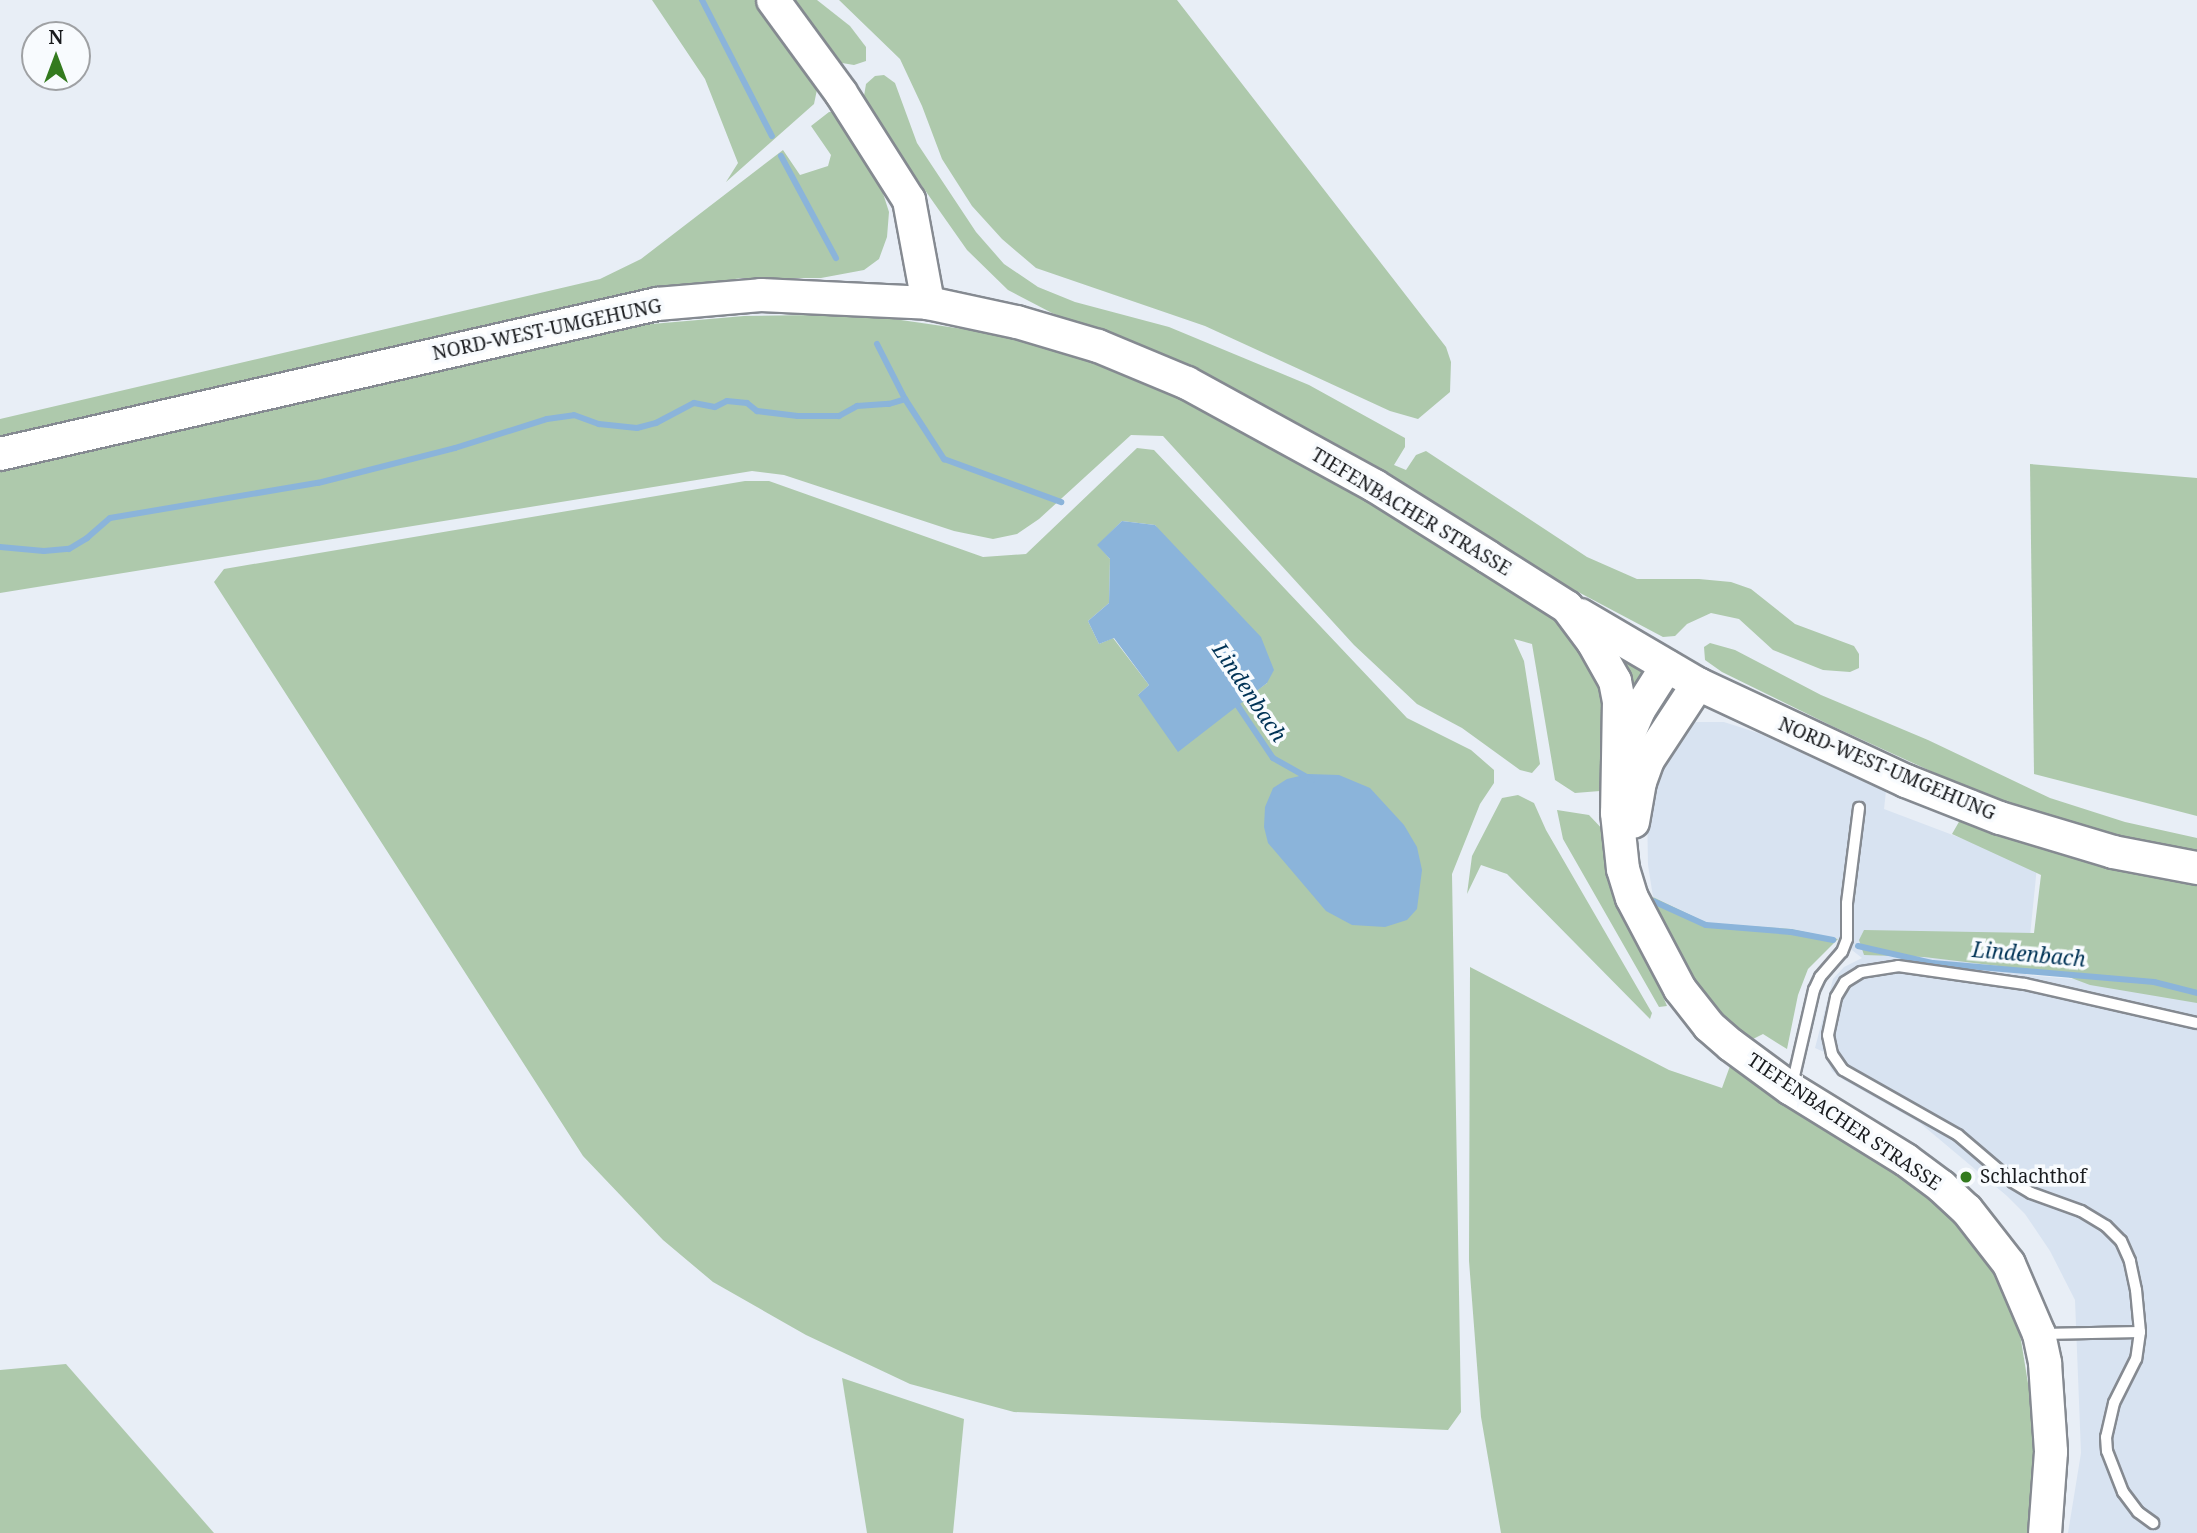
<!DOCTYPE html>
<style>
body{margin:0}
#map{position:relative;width:2197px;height:1533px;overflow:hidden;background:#e8eef6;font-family:"Noto Serif",serif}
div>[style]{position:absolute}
.built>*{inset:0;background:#d8e3f1}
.green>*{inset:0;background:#aec9ac}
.water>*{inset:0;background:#8bb4da}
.stream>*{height:6px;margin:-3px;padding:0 3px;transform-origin:3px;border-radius:3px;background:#8bb4da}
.roads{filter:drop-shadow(2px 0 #858a91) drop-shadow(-2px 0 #858a91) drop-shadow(0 2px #858a91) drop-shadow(0 -2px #858a91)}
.service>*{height:10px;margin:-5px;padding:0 5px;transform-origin:5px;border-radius:5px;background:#fff}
.secondary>*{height:32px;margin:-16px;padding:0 16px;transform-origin:16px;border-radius:16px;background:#fff}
.dots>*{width:19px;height:19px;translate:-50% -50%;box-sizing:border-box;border:4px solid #f8fbfe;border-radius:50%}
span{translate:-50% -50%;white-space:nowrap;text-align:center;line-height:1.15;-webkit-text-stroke:7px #f8fbfe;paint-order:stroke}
.street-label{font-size:19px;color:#191b1e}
.poi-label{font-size:19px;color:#191b1e}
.left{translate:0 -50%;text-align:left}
.water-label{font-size:21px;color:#003356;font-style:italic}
.north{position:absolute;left:21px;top:21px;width:70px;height:70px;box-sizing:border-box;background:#f8fbfe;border:2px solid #9fa1a4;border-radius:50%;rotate:0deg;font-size:19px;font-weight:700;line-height:28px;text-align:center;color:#191b1e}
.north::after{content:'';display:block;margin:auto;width:24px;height:32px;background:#337a1e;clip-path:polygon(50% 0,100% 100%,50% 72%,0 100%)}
</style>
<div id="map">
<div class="built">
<div style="clip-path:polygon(1693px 722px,1724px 722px,1758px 733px,1886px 791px,1884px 809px,2037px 867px,2026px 975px,2155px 986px,2197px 996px,2197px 1533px,2068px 1533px,2081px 1453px,2075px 1300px,2050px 1251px,2025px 1214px,2007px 1196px,1920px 1123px,1844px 1080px,1832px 1071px,1824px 1052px,1815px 1048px,1833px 979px,1844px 967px,1862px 958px,1838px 939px,1791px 929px,1707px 923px,1653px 897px,1648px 865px,1647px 809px,1668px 748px)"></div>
</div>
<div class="green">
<div style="clip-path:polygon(652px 0,759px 0,818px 85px,814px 104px,726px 182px,738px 163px,705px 79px)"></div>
<div style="clip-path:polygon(790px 0,817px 0,850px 26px,866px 47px,866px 61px,854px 65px,836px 62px)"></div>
<div style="clip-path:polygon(839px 0,1177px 0,1446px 347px,1451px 362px,1450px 392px,1418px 419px,1390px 411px,1205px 326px,1036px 268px,1002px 239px,972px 206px,942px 159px,922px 106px,900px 59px)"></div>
<div style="clip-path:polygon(884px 75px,895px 83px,917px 143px,976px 232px,1004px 264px,1038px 287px,1075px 302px,1169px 327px,1309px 385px,1405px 438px,1405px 447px,1394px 465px,1406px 470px,1416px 455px,1426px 451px,1587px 557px,1637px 579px,1699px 579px,1731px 582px,1751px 589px,1795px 624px,1854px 646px,1859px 654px,1859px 668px,1850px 672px,1823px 670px,1773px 650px,1739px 619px,1711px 613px,1687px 624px,1675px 636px,1663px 637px,1516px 559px,1151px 354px,1052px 313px,1008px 290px,967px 250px,863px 102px,866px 84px,875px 76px)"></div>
<div style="clip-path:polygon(829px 112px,838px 112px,864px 152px,881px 187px,889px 212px,887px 237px,879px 259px,864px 270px,821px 278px,742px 278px,631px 294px,0 442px,0 419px,600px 279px,641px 259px,783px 150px,800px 175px,828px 166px,831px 155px,811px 126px)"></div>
<div style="clip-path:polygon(813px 315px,894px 319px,970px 330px,1064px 350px,1120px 371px,1256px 435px,1385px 508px,1552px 615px,1591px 660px,1609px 695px,1609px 773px,1600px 791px,1575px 793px,1555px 780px,1532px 644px,1514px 639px,1524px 661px,1540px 764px,1532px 773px,1520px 770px,1462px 728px,1417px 704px,1354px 645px,1163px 436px,1131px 435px,1039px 519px,1017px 534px,993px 539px,954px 531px,784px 475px,752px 471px,0 593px,0 469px,606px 328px,744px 316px)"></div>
<div style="clip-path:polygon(evenodd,1137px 448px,1154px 450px,1407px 718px,1471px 750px,1494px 770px,1494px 783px,1480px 804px,1452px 874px,1461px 1412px,1448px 1430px,1014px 1412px,910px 1384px,806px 1335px,713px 1282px,663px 1240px,583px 1156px,214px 582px,224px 569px,745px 481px,769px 481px,983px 557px,1026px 554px,1137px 448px,1122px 521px,1155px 525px,1267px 683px,1237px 705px,1138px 695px,1149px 685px,1113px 638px,1099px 644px,1088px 621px,1109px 603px,1110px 559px,1098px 545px,1122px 521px)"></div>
<div style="clip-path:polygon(2030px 464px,2197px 478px,2197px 816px,2034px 774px)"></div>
<div style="clip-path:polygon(1710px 643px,1735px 650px,1821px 695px,1928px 740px,2050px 798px,2125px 822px,2197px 838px,2197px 855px,2111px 836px,2025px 810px,1970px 789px,1832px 726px,1722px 672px,1705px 660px,1704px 647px)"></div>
<div style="clip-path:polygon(1618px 658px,1647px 672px,1630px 702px)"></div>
<div style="clip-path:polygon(1518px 795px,1534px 803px,1546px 830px,1652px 1013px,1650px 1019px,1507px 874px,1481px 865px,1467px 894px,1472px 856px,1502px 798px)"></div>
<div style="clip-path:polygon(1557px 810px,1589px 815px,1607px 834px,1647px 959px,1667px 1006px,1659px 1007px,1563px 839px)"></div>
<div style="clip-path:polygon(1964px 813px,2197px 879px,2197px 1003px,2090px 985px,2058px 973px,1924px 957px,1864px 955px,1859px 940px,1864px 930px,2034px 933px,2041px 875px,1952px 834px)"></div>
<div style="clip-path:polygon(1653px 897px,1707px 923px,1791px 929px,1838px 939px,1808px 969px,1798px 995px,1787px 1049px,1763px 1034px,1749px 1041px,1688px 978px,1663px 929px)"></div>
<div style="clip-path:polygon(1470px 967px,1669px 1070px,1722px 1088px,1730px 1066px,1938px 1203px,1995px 1275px,2019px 1328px,2038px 1445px,2028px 1533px,1501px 1533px,1481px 1417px,1469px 1261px)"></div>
<div style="clip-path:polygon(66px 1364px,214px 1533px,0 1533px,0 1370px)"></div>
<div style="clip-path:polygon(842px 1378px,964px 1419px,953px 1533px,867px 1533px)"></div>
</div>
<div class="water">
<div style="clip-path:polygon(1122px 521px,1155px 525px,1261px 637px,1274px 670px,1267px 683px,1178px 752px,1138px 695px,1149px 685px,1114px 638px,1099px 644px,1088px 621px,1109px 603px,1110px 559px,1097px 545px)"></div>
<div style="clip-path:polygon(1308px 774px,1339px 775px,1370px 788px,1404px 825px,1417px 847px,1422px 870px,1417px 909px,1407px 920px,1385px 927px,1352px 925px,1326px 911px,1268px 843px,1264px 827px,1265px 807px,1273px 788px,1287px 779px)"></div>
</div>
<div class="stream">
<div style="left:702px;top:0;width:153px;rotate:62.8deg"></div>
<div style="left:781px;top:156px;width:116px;rotate:61.7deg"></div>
<div style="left:877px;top:344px;width:62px;rotate:63deg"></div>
<div style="left:905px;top:399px;width:72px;rotate:57deg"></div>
<div style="left:944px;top:459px;width:125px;rotate:20.2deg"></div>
<div style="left:0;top:547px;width:44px;rotate:5.2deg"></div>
<div style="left:44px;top:551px;width:25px;rotate:-5deg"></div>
<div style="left:69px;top:549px;width:21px;rotate:-31deg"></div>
<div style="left:87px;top:538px;width:30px;rotate:-41deg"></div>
<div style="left:110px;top:518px;width:211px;rotate:-9.6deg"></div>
<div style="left:318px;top:483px;width:141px;rotate:-14.3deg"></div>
<div style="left:455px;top:448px;width:96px;rotate:-17.5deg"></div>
<div style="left:547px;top:419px;width:27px;rotate:-8deg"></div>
<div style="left:574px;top:415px;width:27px;rotate:20deg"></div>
<div style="left:599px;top:424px;width:38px;rotate:6deg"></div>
<div style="left:637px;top:428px;width:20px;rotate:-15deg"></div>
<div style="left:656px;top:423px;width:43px;rotate:-27.8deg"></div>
<div style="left:694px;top:403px;width:21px;rotate:11deg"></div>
<div style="left:715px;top:407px;width:13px;rotate:-27deg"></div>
<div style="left:727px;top:401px;width:20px;rotate:6deg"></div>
<div style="left:747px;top:403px;width:13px;rotate:39deg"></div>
<div style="left:757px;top:411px;width:41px;rotate:7deg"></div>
<div style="left:798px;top:416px;width:41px"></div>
<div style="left:839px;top:416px;width:21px;rotate:-29deg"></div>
<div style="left:857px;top:406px;width:32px;rotate:-4deg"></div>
<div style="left:889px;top:404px;width:17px;rotate:-17deg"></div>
<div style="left:1234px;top:700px;width:70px;rotate:56.1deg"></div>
<div style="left:1273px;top:758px;width:45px;rotate:29.4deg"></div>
<div style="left:1653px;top:901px;width:58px;rotate:24.4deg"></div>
<div style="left:1706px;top:925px;width:85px;rotate:4.7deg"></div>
<div style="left:1791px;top:932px;width:43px;rotate:10.8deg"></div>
<div style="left:1858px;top:946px;width:77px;rotate:12.8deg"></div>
<div style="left:1933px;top:963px;width:222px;rotate:4.9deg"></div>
<div style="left:2154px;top:982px;width:44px;rotate:14.3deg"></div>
</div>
<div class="roads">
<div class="service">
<div style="left:1792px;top:1085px;width:98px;rotate:-77deg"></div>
<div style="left:1814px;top:990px;width:14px;rotate:-65deg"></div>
<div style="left:1820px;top:977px;width:33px;rotate:-49deg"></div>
<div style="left:1842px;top:952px;width:14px;rotate:-69deg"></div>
<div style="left:1847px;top:939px;width:36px;rotate:-90deg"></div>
<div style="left:1847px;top:903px;width:96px;rotate:-82.8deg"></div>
<div style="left:2140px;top:1332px;width:27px;rotate:98deg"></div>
<div style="left:2136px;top:1359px;width:49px;rotate:116.6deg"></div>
<div style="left:2114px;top:1403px;width:35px;rotate:103deg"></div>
<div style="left:2106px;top:1437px;width:14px;rotate:86deg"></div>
<div style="left:2107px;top:1451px;width:44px;rotate:68.7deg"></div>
<div style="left:2123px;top:1492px;width:25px;rotate:53deg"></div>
<div style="left:2138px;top:1512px;width:19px;rotate:36deg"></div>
<div style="left:2042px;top:1334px;width:98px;rotate:-1.2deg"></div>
<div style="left:2140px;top:1332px;width:42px;rotate:-95.4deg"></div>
<div style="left:2136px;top:1290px;width:30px;rotate:-102deg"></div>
<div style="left:2130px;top:1261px;width:22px;rotate:-114deg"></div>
<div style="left:2121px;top:1241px;width:21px;rotate:-135deg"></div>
<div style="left:2106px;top:1226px;width:29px;rotate:-149deg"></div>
<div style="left:2081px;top:1211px;width:53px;rotate:-160.2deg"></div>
<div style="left:2031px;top:1193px;width:21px;rotate:-149deg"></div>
<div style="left:2013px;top:1182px;width:72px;rotate:-139.5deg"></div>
<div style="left:1958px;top:1135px;width:132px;rotate:-150.5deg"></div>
<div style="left:1843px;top:1070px;width:19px;rotate:-125deg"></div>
<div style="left:1832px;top:1054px;width:19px;rotate:-102deg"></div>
<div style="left:1828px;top:1035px;width:39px;rotate:-78deg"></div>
<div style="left:1836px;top:997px;width:17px;rotate:-59deg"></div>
<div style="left:1845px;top:982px;width:19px;rotate:-32deg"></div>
<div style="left:1861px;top:972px;width:37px;rotate:-9deg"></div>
<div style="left:1898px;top:966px;width:128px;rotate:8.1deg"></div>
<div style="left:2025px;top:984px;width:176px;rotate:12.8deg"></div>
</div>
<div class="secondary">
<div style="left:773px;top:0;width:115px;rotate:53.8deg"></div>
<div style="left:841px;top:93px;width:127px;rotate:57.6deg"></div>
<div style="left:909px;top:200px;width:105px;rotate:79.5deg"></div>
<div style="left:0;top:454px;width:674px;rotate:-12.86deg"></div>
<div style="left:657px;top:304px;width:104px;rotate:-4.9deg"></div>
<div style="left:761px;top:295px;width:167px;rotate:2.7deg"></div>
<div style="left:928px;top:303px;width:91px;rotate:12.1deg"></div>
<div style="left:1017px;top:322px;width:84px;rotate:16.5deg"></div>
<div style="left:1098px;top:346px;width:96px;rotate:22.6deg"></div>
<div style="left:1187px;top:383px;width:214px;rotate:28.7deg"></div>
<div style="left:1375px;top:486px;width:133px;rotate:32.1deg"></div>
<div style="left:1488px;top:557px;width:93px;rotate:32.3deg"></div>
<div style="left:1567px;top:607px;width:44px;rotate:53.4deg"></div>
<div style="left:1593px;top:642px;width:45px;rotate:60.6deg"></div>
<div style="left:1615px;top:681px;width:20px;rotate:79deg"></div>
<div style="left:1619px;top:701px;width:112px;rotate:91deg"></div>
<div style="left:1617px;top:813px;width:56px;rotate:83.9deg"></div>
<div style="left:1623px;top:869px;width:30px;rotate:73deg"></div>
<div style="left:1632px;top:898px;width:103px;rotate:62.2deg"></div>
<div style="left:1680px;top:989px;width:47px;rotate:51.9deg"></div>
<div style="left:1709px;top:1026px;width:29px;rotate:41deg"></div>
<div style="left:1731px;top:1045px;width:74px;rotate:36.3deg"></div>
<div style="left:1791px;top:1089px;width:135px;rotate:31.7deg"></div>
<div style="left:1906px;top:1160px;width:44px;rotate:36.6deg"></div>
<div style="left:1941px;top:1186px;width:35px;rotate:43deg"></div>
<div style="left:1967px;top:1210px;width:68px;rotate:52.1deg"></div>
<div style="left:2009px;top:1264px;width:76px;rotate:66.8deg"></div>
<div style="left:2039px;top:1334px;width:30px;rotate:78deg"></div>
<div style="left:2045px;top:1363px;width:89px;rotate:86.1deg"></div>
<div style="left:2051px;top:1452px;width:81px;rotate:94.2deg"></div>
<div style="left:1580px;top:615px;width:137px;rotate:30.3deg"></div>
<div style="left:1698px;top:684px;width:230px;rotate:25deg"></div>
<div style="left:1906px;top:781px;width:101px;rotate:21.5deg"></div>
<div style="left:2000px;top:818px;width:118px;rotate:16.7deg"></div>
<div style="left:2113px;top:852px;width:86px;rotate:10.8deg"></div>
<div style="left:1625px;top:743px;width:36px;rotate:-67deg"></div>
<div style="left:1639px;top:710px;width:52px;rotate:-57.5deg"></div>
<div style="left:1633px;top:822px;width:41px;rotate:-80.1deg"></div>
<div style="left:1640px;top:782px;width:23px;rotate:-70deg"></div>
<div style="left:1648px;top:760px;width:91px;rotate:-56.7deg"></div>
</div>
</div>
<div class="dots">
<div style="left:1966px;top:1177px;background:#337a1e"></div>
</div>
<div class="street-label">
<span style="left:547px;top:330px;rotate:-12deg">NORD-WEST-UMGEHUNG</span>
<span style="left:1411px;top:512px;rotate:31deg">TIEFENBACHER STRASSE</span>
<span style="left:1887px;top:769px;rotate:23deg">NORD-WEST-UMGEHUNG</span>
<span style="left:1844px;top:1122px;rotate:34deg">TIEFENBACHER STRASSE</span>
</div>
<div class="poi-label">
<span class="left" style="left:1980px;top:1177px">Schlachthof</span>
</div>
<div class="water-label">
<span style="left:1250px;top:692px;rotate:56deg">Lindenbach</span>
<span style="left:2029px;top:954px;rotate:5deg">Lindenbach</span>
</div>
<div class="north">N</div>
</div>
